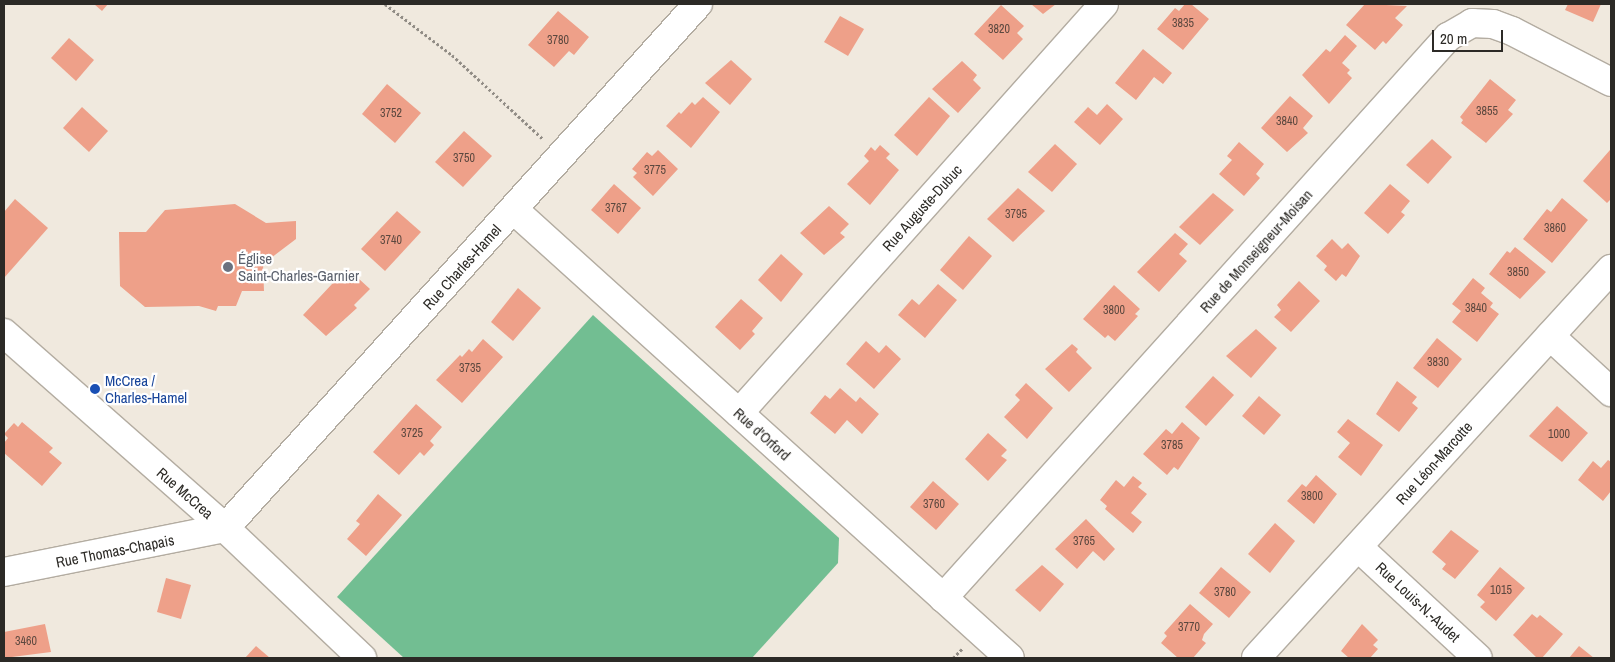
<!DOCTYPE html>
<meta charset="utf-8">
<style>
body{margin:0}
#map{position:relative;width:1615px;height:662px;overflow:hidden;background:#f0e9de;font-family:"Archivo Narrow",sans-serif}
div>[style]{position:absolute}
.forest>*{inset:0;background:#72be92}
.building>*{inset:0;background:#eea089}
.path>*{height:3px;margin-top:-1.5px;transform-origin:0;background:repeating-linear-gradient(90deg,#918c85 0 2.5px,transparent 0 5px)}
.roads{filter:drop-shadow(1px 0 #b3aca1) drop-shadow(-1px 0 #b3aca1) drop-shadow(0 1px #b3aca1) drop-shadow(0 -1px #b3aca1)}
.minor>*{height:28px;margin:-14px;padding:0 14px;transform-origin:14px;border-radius:14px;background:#fff}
.dots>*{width:14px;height:14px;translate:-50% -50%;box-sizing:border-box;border:2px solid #fff;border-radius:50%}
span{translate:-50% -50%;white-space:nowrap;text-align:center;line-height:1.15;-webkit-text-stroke:4.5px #fff;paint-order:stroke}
.number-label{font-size:12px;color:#5c483f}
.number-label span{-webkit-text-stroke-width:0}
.street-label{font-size:15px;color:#2c2a26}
.worship-label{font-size:15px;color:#5b616d}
.left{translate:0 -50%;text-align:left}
.transit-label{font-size:15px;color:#164399}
.frame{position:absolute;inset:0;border:5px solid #2c2a26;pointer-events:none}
.scale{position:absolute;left:1432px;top:30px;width:71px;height:22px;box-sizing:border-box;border:2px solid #2c2a26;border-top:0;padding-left:6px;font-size:15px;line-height:18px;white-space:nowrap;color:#2c2a26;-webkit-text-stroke:4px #fff;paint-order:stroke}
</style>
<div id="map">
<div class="forest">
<div style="clip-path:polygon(593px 315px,839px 538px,838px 563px,752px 658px,404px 658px,337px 597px)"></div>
</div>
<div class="building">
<div style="clip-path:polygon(94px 4px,108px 4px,102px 11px)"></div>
<div style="clip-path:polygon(1031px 4px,1056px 4px,1043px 14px)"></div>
<div style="clip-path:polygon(1185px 4px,1191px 4px,1209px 19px,1183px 50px,1157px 29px,1175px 8px,1179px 11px)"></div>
<div style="clip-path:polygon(1365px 4px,1407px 6px,1395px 18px,1403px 25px,1386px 44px,1383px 41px,1375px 50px,1346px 25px)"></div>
<div style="clip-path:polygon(1568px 4px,1601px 4px,1593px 22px,1565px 10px)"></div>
<div style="clip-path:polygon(1001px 5px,1024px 26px,1017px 33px,1023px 39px,1003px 60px,974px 34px)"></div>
<div style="clip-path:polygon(558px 11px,589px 37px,574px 55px,569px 51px,554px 67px,528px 45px)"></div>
<div style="clip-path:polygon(840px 16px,864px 29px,848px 56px,824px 42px)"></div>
<div style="clip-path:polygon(1345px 35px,1357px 46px,1342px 63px,1350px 70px,1347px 73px,1352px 78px,1329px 104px,1302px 75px,1326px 49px,1330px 52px)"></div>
<div style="clip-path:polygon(69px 38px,94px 60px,76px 81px,51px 58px)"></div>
<div style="clip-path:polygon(1143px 49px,1172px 73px,1163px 84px,1154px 77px,1136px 100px,1115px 83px)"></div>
<div style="clip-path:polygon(731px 60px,752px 79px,730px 105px,705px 83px)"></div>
<div style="clip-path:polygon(962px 61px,977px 75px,973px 80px,981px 88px,958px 113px,932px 89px)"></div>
<div style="clip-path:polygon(1490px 79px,1516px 100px,1508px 110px,1513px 114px,1486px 143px,1461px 123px,1463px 120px,1460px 117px)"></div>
<div style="clip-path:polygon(387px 84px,421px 113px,395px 143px,362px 114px)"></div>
<div style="clip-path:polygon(1290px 96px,1313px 116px,1303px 128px,1308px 133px,1287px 152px,1261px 128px)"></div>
<div style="clip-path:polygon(703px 97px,720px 112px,691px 148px,666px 126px,679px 112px,681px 114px,692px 102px,695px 105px)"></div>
<div style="clip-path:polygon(929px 97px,950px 116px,917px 156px,894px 135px)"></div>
<div style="clip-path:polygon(1107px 104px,1123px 119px,1100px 145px,1074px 122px,1088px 107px,1097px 115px)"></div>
<div style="clip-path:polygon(82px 107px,108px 131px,89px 152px,63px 128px)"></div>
<div style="clip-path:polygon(464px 131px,492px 156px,463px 187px,435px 162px)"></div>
<div style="clip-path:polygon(1432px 139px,1452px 157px,1428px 184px,1406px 165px)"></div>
<div style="clip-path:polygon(1239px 142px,1264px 164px,1256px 174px,1260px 178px,1244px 196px,1219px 174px,1232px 160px,1227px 156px)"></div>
<div style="clip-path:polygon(1055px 144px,1077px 164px,1052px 192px,1028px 172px)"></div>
<div style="clip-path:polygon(880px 145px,890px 154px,886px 158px,899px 170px,870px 205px,847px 184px,869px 161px,864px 156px,871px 147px,875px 151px)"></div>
<div style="clip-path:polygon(658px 150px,678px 169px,653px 196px,633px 177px,637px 173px,632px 169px,647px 152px,652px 156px)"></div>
<div style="clip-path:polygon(1610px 150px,1611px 199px,1607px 203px,1583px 181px)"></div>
<div style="clip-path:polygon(614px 184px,641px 208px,618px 234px,591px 210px)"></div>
<div style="clip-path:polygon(1390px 184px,1410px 201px,1401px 212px,1405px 215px,1388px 234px,1364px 213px)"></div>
<div style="clip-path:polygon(1018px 188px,1045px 211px,1013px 242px,987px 219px)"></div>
<div style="clip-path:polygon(1213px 193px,1234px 210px,1200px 245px,1179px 227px)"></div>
<div style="clip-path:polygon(1562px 198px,1588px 220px,1552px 263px,1523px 239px,1547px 209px,1551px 212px)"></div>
<div style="clip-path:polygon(15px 199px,48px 228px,4px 278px,4px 212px)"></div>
<div style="clip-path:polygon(235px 204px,266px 223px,296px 221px,296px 239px,263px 264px,264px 291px,242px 291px,236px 306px,218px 306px,216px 311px,199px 306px,145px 307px,120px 286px,119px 232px,146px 232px,165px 210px)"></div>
<div style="clip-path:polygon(829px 206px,849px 224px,840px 233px,845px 237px,824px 255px,800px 233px)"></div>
<div style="clip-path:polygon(397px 211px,421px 232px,385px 271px,361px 249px)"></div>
<div style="clip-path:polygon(1175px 233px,1188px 244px,1179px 254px,1187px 261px,1159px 292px,1137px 272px)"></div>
<div style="clip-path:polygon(969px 236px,992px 256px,963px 290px,940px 270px)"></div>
<div style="clip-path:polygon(1332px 239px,1342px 249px,1348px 243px,1360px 256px,1346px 277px,1342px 274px,1336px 281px,1324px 270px,1327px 266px,1316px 256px)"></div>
<div style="clip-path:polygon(1515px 247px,1546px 272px,1520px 299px,1489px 274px,1507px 251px,1510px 253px)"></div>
<div style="clip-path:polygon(781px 254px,803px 274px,781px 302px,758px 280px)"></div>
<div style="clip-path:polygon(347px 268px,370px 289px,354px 305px,357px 308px,326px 336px,303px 315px)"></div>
<div style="clip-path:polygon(1473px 278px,1485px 288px,1481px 293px,1493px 303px,1490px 307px,1499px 314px,1477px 342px,1452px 322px,1461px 311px,1452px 304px)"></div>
<div style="clip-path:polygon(1299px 281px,1320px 301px,1291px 332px,1274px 317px,1281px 310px,1277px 305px)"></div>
<div style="clip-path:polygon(938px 284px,957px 300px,925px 338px,898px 315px,912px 299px,919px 305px)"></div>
<div style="clip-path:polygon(1114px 285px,1140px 309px,1135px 314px,1138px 316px,1115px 341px,1108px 335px,1105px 338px,1083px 319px)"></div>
<div style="clip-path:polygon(518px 288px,541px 308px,513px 341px,491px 322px)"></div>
<div style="clip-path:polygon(741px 299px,763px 318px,752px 331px,755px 334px,740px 350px,715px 327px)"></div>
<div style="clip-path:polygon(1256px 329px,1277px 348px,1251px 378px,1226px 356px)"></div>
<div style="clip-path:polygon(1437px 338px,1462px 359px,1438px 388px,1413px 368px)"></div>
<div style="clip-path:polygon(483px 339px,503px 357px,462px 403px,436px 380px,460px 355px,462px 357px,469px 349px,472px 352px)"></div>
<div style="clip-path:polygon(866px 341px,879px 353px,886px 345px,901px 359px,874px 389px,846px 364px)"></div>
<div style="clip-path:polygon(1072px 344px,1078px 349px,1076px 352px,1092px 368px,1069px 392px,1045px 369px)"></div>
<div style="clip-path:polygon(1213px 376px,1234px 395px,1206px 426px,1185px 407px)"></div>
<div style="clip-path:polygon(1397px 381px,1417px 397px,1412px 403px,1418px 408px,1399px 432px,1376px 414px)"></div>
<div style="clip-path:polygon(1026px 383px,1053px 408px,1027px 439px,1004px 417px,1020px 400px,1015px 395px)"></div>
<div style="clip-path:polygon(840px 388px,856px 402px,860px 397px,879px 414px,862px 434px,847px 420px,835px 434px,810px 413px,825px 395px,830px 399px)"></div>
<div style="clip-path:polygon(1259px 396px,1281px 415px,1264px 435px,1242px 416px)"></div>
<div style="clip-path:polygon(416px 404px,442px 427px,430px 441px,434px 445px,424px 456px,420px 452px,399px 475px,373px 452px)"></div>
<div style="clip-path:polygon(1557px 406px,1588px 433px,1562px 462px,1529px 436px)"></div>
<div style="clip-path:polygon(1348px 419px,1383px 445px,1361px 476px,1338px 457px,1350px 443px,1337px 432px)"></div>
<div style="clip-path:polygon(22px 422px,53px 448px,49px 452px,62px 463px,42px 486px,4px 453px,4px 443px,8px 438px,4px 434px,14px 423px,18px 427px)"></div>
<div style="clip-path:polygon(1182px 422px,1200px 438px,1178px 470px,1174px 467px,1167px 475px,1143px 454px,1166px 429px,1172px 434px)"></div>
<div style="clip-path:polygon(988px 433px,1007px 450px,1001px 456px,1007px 460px,988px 481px,965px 459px)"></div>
<div style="clip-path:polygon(1608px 460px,1611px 462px,1611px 491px,1603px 501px,1578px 480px,1593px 461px,1601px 468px)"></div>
<div style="clip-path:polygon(1316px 475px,1337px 494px,1314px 524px,1287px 501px,1302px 484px,1306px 487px)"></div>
<div style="clip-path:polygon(1133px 476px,1142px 483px,1138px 487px,1147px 494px,1131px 513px,1142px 522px,1133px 533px,1105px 509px,1107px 506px,1100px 500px,1116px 480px,1124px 487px)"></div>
<div style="clip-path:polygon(933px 481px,959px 504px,936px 530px,910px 507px)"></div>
<div style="clip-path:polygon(378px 494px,402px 515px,366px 556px,347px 539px,360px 524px,356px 521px)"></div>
<div style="clip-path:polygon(1086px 519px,1115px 549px,1104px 561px,1093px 551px,1077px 569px,1055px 549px)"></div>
<div style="clip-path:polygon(1275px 523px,1295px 541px,1270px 573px,1248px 554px)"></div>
<div style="clip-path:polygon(1451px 530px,1479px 551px,1455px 579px,1442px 569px,1446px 564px,1432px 552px)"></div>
<div style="clip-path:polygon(1042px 565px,1064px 584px,1040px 612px,1015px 590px)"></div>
<div style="clip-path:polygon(1221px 567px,1251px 592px,1229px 618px,1199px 593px)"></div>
<div style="clip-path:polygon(1500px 567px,1525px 588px,1496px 621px,1480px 607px,1485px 602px,1477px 595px)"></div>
<div style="clip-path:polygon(166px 578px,191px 585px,181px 619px,157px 612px)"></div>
<div style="clip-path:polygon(1190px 604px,1213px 624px,1204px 634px,1202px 640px,1206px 643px,1193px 658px,1178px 658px,1161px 643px,1167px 636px,1164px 633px)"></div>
<div style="clip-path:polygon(1532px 614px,1537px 618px,1540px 615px,1563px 634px,1542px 658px,1537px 658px,1513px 635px)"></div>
<div style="clip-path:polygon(45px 624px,51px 652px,4px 658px,4px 632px)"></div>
<div style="clip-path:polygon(1362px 624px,1378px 640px,1373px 645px,1378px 649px,1370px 658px,1349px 658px,1341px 651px)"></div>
<div style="clip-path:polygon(256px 646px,270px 658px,245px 658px)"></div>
<div style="clip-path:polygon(1579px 646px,1594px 658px,1569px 658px)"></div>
</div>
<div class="path">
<div style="left:385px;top:4px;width:84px;rotate:37.3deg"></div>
<div style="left:452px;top:55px;width:124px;rotate:42.7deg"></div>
<div style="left:953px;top:658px;width:13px;rotate:-45deg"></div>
</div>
<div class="roads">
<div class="minor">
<div style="left:514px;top:210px;width:668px;rotate:42.09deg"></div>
<div style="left:4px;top:333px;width:295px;rotate:41.4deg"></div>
<div style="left:225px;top:528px;width:189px;rotate:43.5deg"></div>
<div style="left:1550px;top:336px;width:83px;rotate:42.6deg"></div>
<div style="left:739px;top:413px;width:548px;rotate:-48.25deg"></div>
<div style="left:225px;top:528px;width:706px;rotate:-47.93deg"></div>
<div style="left:1358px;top:547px;width:163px;rotate:42.8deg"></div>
<div style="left:4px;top:572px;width:225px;rotate:-11.3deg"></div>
<div style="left:943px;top:598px;width:755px;rotate:-48.01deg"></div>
<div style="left:1448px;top:37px;width:28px;rotate:-30deg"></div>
<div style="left:1472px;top:23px;width:21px;rotate:3deg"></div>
<div style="left:1493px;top:24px;width:20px;rotate:20deg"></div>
<div style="left:1512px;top:31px;width:111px;rotate:27.3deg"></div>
<div style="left:1256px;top:658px;width:527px;rotate:-47.62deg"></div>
</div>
</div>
<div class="dots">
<div style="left:228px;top:267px;background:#6b7280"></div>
<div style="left:95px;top:389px;background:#1a4fb4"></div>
</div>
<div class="number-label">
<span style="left:1183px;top:24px">3835</span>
<span style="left:999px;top:30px">3820</span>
<span style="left:558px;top:41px">3780</span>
<span style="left:1487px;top:112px">3855</span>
<span style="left:391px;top:114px">3752</span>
<span style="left:1287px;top:122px">3840</span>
<span style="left:464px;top:159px">3750</span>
<span style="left:655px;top:171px">3775</span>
<span style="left:616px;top:209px">3767</span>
<span style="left:1016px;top:215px">3795</span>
<span style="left:1555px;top:229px">3860</span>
<span style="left:391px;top:241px">3740</span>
<span style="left:1518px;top:273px">3850</span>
<span style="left:1476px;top:309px">3840</span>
<span style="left:1114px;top:311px">3800</span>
<span style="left:1438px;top:363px">3830</span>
<span style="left:470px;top:369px">3735</span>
<span style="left:412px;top:434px">3725</span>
<span style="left:1559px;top:435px">1000</span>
<span style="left:1172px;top:446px">3785</span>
<span style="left:1312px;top:497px">3800</span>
<span style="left:934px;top:505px">3760</span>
<span style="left:1084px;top:542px">3765</span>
<span style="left:1501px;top:591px">1015</span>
<span style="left:1225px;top:593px">3780</span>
<span style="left:1189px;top:628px">3770</span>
<span style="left:26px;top:642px">3460</span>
</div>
<div class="street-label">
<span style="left:922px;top:208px;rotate:-48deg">Rue Auguste-Dubuc</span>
<span style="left:1256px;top:251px;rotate:-48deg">Rue de Monseigneur-Moisan</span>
<span style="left:462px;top:267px;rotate:-48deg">Rue Charles-Hamel</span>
<span style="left:762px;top:434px;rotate:42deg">Rue d'Orford</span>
<span style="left:1434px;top:463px;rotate:-48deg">Rue Léon-Marcotte</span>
<span style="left:185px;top:493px;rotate:41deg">Rue McCrea</span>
<span style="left:115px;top:551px;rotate:-11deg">Rue Thomas-Chapais</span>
<span style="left:1418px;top:602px;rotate:43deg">Rue Louis-N.-Audet</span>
</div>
<div class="worship-label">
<span class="left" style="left:238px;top:267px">Église<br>Saint-Charles-Garnier</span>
</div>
<div class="transit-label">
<span class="left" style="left:105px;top:389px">McCrea /<br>Charles-Hamel</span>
</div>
<div class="frame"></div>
<div class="scale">20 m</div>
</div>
